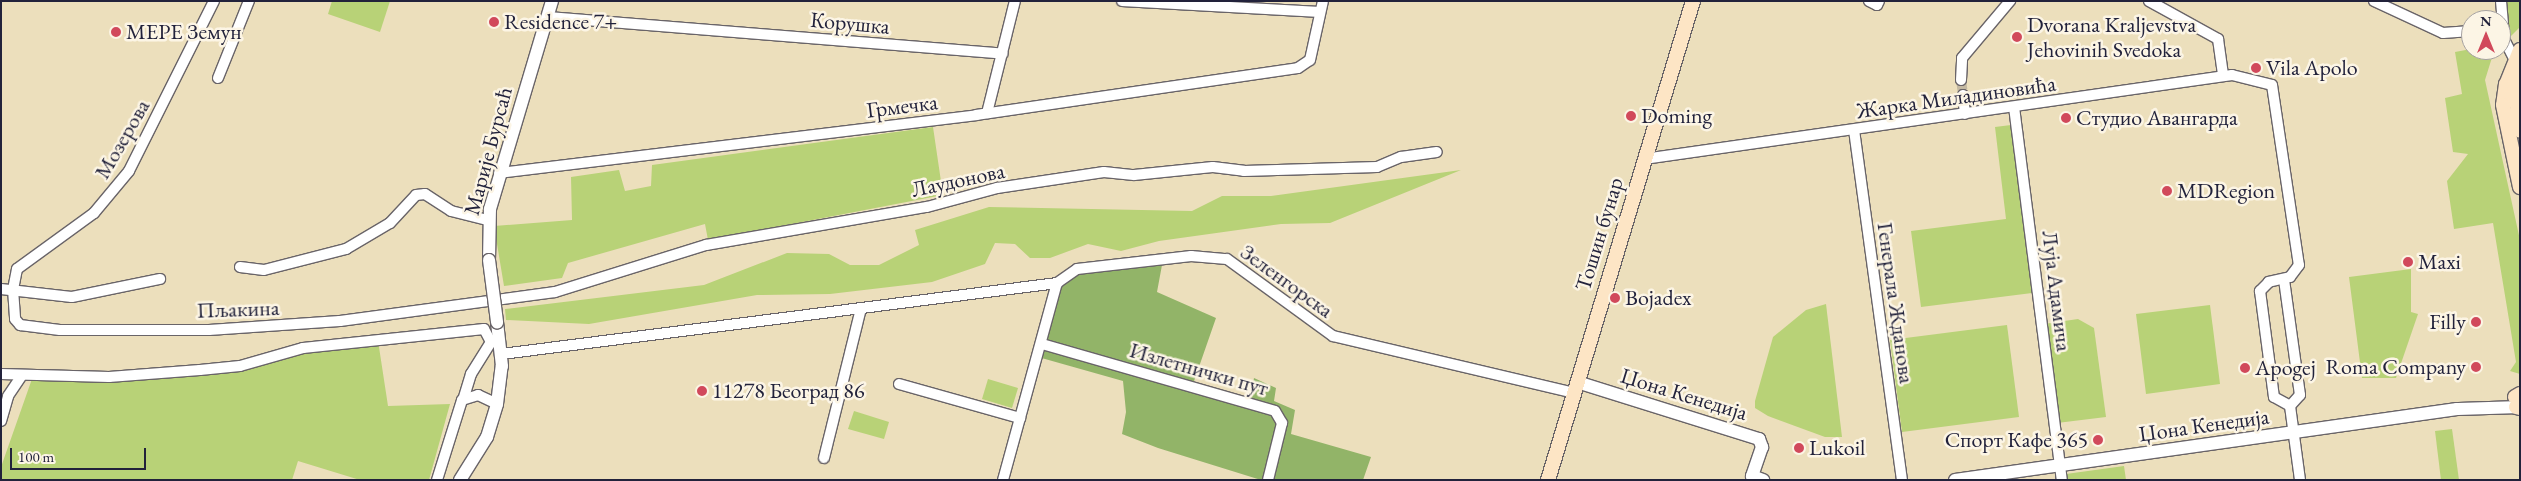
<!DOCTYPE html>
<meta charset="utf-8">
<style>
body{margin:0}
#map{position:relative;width:2521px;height:481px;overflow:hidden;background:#ecdfbc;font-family:"EB Garamond",serif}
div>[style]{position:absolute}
.green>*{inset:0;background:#b8d277}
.forest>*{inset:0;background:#92b468}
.minor-tunnel>*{height:10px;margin-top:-5px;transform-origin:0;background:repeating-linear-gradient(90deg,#c4b9a2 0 10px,transparent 0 15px)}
.roads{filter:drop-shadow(1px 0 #696468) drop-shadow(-1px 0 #696468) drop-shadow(0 1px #696468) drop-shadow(0 -1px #696468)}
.minor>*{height:10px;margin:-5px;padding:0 5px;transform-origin:5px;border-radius:5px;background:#fff}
.tertiary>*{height:12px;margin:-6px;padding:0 6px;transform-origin:6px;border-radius:6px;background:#fff}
.secondary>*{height:14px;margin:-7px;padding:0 7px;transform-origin:7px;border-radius:7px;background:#fde5c5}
.bridges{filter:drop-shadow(1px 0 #696468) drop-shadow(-1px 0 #696468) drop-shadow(0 1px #696468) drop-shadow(0 -1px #696468)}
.tertiary-bridge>*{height:12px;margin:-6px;padding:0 6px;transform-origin:6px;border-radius:6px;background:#fff}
.dots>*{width:14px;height:14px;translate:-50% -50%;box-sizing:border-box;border:2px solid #fcf5e5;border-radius:50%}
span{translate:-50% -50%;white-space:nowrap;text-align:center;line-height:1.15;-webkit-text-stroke:5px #fcf5e5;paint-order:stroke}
.poi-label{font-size:22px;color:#22223b}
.left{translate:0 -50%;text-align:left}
.right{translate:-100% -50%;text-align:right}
.street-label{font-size:22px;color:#22223b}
.frame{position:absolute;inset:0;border:2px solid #22223b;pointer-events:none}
.north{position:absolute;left:2461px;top:10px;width:50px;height:50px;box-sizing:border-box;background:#fcf5e5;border:1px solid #a5a1a1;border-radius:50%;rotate:0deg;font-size:14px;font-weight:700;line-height:20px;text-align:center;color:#22223b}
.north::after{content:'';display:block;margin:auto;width:18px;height:22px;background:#d1495b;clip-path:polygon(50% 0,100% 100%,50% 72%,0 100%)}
.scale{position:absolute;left:10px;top:448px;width:136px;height:22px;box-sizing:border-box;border:2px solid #22223b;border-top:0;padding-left:6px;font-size:15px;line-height:18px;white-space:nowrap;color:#22223b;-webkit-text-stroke:4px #fcf5e5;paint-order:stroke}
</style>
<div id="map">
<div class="green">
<div style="clip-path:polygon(332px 1px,390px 1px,380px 32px,328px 14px)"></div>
<div style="clip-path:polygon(2520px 1px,2520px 27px,2508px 39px,2506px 2px)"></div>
<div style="clip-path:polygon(2471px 49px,2494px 51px,2485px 80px,2520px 240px,2520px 374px,2510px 371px,2516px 362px,2493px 223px,2454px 229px,2447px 181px,2468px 154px,2453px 152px,2445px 98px,2462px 94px,2455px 52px)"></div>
<div style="clip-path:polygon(2011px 125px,2032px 293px,1921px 307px,1911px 231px,2006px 219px,1995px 127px)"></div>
<div style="clip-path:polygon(933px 127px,943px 195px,708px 240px,705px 224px,568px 263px,562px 278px,504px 286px,494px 226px,572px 220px,571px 177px,619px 170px,625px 191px,651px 186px,652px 165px)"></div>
<div style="clip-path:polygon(1461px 170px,1330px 223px,1281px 224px,1159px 241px,1121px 251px,1088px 244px,1050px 258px,1030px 258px,1015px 244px,995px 243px,985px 264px,932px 282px,830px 294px,757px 295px,589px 324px,506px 320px,505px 309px,704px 285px,787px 253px,829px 254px,850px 265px,879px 265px,919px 245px,915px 230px,989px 207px,1192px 211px,1222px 196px,1271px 196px)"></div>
<div style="clip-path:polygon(2411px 269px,2411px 312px,2418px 314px,2396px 378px,2362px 378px,2349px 277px)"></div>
<div style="clip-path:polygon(1826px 304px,1842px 437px,1825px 437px,1768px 416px,1755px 408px,1755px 401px,1773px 337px,1806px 310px)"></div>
<div style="clip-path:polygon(2210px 305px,2220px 384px,2146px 394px,2136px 314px)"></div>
<div style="clip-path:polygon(2078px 319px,2094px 328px,2106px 417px,2057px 423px,2044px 324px)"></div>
<div style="clip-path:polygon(2007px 325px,2019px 417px,1902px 432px,1890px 340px)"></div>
<div style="clip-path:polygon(377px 334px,388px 406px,450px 404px,429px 480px,360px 480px,298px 461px,292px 480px,1px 480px,1px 467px,33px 376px,232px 367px,293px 346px)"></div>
<div style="clip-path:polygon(988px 379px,1018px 388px,1012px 408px,982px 399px)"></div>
<div style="clip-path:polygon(854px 411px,889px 422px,884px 439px,848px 429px)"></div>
<div style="clip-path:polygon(2452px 429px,2459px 480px,2441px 480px,2435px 431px)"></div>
<div style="clip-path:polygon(2124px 466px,2126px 480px,2066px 480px,2066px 474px)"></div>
</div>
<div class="forest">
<div style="clip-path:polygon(1150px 260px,1162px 265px,1157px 292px,1216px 318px,1193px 384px,1250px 399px,1254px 378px,1276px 388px,1274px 401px,1295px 410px,1291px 434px,1371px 457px,1363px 480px,1261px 480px,1158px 448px,1122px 434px,1126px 412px,1123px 381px,1038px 357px,1064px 275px)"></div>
</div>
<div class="minor-tunnel">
<div style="left:1961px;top:80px;width:15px;rotate:82deg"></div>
</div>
<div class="roads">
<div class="minor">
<div style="left:214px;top:1px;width:190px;rotate:116.6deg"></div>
<div style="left:129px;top:171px;width:55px;rotate:129.8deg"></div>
<div style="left:94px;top:213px;width:95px;rotate:144deg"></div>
<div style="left:17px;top:269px;width:20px;rotate:101deg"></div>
<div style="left:13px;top:289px;width:30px;rotate:86deg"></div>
<div style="left:15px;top:319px;width:8px;rotate:50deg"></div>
<div style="left:20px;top:325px;width:40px;rotate:7.1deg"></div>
<div style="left:60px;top:330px;width:149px"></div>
<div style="left:209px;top:330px;width:131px;rotate:-3.9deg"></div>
<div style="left:340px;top:321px;width:217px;rotate:-7.7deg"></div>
<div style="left:555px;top:292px;width:158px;rotate:-17.3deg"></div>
<div style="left:706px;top:245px;width:224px;rotate:-9.8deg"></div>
<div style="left:927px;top:207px;width:73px;rotate:-15.2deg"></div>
<div style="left:997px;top:188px;width:108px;rotate:-8.5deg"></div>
<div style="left:1104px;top:172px;width:30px;rotate:6deg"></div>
<div style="left:1134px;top:175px;width:79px;rotate:-5.8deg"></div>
<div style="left:1213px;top:167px;width:31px;rotate:7deg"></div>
<div style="left:1244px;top:171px;width:133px;rotate:-1.7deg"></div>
<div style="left:1377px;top:167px;width:26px;rotate:-23deg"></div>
<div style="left:1401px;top:157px;width:36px;rotate:-8deg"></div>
<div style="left:1122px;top:1px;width:198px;rotate:3.2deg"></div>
<div style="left:1869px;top:1px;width:9px;rotate:27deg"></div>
<div style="left:1877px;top:5px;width:4px;rotate:-63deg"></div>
<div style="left:2149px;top:1px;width:79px;rotate:28.8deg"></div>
<div style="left:2218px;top:39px;width:37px;rotate:82deg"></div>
<div style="left:2374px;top:1px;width:76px;rotate:24.9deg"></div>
<div style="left:2443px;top:33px;width:28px;rotate:-4deg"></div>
<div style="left:2501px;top:1px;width:38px;rotate:85deg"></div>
<div style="left:2504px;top:39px;width:25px;rotate:63deg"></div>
<div style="left:547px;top:17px;width:457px;rotate:4.6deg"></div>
<div style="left:218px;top:78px;width:83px;rotate:-68.1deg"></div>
<div style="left:1961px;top:80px;width:22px;rotate:-87deg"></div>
<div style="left:1962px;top:58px;width:75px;rotate:-49.9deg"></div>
<div style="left:1963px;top:95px;width:19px;rotate:84deg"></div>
<div style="left:2014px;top:107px;width:376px;rotate:82.7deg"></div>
<div style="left:987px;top:113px;width:115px;rotate:-76deg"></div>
<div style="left:1854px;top:130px;width:353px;rotate:82.2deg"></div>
<div style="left:1644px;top:159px;width:594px;rotate:-8.13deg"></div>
<div style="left:2232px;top:75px;width:41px;rotate:14deg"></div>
<div style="left:2272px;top:85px;width:182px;rotate:81.5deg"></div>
<div style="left:2299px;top:265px;width:15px;rotate:127deg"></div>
<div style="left:2290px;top:277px;width:22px;rotate:167deg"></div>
<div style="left:2269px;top:282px;width:13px;rotate:135deg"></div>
<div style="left:2260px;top:291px;width:107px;rotate:82.5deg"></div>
<div style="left:2274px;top:397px;width:18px;rotate:29deg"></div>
<div style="left:2290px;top:406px;width:15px;rotate:-48deg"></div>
<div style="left:2300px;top:395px;width:117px;rotate:-97.9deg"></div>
<div style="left:499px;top:173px;width:481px;rotate:-6.9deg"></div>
<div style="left:976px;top:115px;width:325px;rotate:-8.3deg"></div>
<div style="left:1298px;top:68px;width:14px;rotate:-34deg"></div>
<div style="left:1310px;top:60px;width:60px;rotate:-77.6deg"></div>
<div style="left:240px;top:267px;width:24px;rotate:7deg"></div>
<div style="left:264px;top:270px;width:85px;rotate:-14.4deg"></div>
<div style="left:346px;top:249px;width:51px;rotate:-30.6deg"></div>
<div style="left:390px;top:223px;width:38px;rotate:-47deg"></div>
<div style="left:416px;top:195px;width:9px;rotate:-6deg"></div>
<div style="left:425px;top:194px;width:31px;rotate:33deg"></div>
<div style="left:451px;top:211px;width:38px;rotate:14deg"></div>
<div style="left:1px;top:289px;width:71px;rotate:6.4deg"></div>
<div style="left:72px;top:297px;width:90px;rotate:-11.6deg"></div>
<div style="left:1042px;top:344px;width:242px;rotate:16deg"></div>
<div style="left:1275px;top:411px;width:14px;rotate:60deg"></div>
<div style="left:1282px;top:423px;width:59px;rotate:103.8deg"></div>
<div style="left:502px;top:354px;width:560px;rotate:-7.29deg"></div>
<div style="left:1px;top:374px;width:108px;rotate:1.6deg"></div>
<div style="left:109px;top:377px;width:91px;rotate:-4.4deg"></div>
<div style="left:200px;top:370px;width:40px;rotate:-5.7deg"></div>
<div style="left:240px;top:366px;width:66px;rotate:-15.9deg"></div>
<div style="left:303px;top:348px;width:182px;rotate:-6deg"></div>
<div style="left:484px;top:329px;width:15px;rotate:62deg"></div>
<div style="left:491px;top:342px;width:38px;rotate:122deg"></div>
<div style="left:471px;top:374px;width:24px;rotate:107deg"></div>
<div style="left:899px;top:384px;width:126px;rotate:15.7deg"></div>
<div style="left:2290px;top:406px;width:75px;rotate:82.3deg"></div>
<div style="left:1px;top:421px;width:26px;rotate:-74deg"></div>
<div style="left:8px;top:396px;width:25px;rotate:-56deg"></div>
<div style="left:824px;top:458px;width:154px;rotate:-76.1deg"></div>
<div style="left:437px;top:480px;width:84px;rotate:-72.6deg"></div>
<div style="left:462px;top:400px;width:17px;rotate:-17deg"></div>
<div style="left:478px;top:395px;width:21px;rotate:25deg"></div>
<div style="left:1003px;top:480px;width:204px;rotate:-74.7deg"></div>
<div style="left:1057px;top:283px;width:24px;rotate:-35deg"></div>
<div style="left:1077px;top:269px;width:115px;rotate:-6.5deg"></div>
<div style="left:1191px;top:256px;width:36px;rotate:5deg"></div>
<div style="left:1227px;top:259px;width:131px;rotate:36deg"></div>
<div style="left:1333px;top:336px;width:248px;rotate:13.3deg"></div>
</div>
<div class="tertiary">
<div style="left:489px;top:260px;width:51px;rotate:-88.9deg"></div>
<div style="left:490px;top:209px;width:217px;rotate:-73.4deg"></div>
<div style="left:1577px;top:382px;width:191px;rotate:17.4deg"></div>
<div style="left:1759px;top:439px;width:9px;rotate:69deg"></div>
<div style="left:1762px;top:447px;width:31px;rotate:109deg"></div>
<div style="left:1752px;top:476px;width:12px;rotate:20deg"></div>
<div style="left:460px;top:480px;width:51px;rotate:-57.9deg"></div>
<div style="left:487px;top:437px;width:34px;rotate:-73deg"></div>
<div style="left:497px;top:404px;width:38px;rotate:-83deg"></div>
<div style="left:502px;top:366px;width:44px;rotate:-96.5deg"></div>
<div style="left:1955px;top:480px;width:507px;rotate:-8.05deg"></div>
<div style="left:2457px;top:409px;width:63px;rotate:-1.8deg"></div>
</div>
<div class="secondary">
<div style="left:2520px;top:50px;width:37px;rotate:112deg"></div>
<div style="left:2506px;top:84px;width:21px;rotate:98deg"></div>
<div style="left:2503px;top:105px;width:84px;rotate:78.3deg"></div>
<div style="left:2513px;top:73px;width:58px;rotate:83.1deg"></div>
<div style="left:2515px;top:397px;width:6px;rotate:-31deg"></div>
<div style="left:2516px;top:407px;width:4px;rotate:14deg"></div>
<div style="left:1548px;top:480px;width:500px;rotate:-73.16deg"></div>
</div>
</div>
<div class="bridges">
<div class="tertiary-bridge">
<div style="left:489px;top:260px;width:63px;rotate:82.6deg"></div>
</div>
</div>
<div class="dots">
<div style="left:494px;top:22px;background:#d1495b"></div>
<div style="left:116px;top:32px;background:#d1495b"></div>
<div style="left:2017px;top:37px;background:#d1495b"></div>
<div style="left:2256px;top:68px;background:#d1495b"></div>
<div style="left:1631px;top:116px;background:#d1495b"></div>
<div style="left:2066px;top:118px;background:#d1495b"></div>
<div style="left:2167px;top:191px;background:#d1495b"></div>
<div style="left:2408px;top:262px;background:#d1495b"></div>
<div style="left:1615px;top:298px;background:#d1495b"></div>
<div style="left:2476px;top:322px;background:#d1495b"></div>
<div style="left:2476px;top:367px;background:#d1495b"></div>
<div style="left:2245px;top:368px;background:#d1495b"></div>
<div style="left:702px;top:391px;background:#d1495b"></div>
<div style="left:2098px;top:440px;background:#d1495b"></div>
<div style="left:1799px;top:448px;background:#d1495b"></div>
</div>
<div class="poi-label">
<span class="left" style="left:504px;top:22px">Residence 7+</span>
<span class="left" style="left:2027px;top:37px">Dvorana Kraljevstva<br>Jehovinih Svedoka</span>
<span class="left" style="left:126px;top:32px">МЕРЕ Земун</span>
<span class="left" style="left:2266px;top:68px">Vila Apolo</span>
<span class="left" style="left:1641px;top:116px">Doming</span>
<span class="left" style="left:2076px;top:118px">Студио Авангарда</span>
<span class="left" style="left:2177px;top:191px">MDRegion</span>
<span class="left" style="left:2418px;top:262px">Maxi</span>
<span class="left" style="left:1625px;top:298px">Bojadex</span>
<span class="right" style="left:2466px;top:322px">Filly</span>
<span class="right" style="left:2466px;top:367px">Roma Company</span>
<span class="left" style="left:2255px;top:368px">Apogej</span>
<span class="left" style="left:712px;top:391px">11278 Београд 86</span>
<span class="right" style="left:2088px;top:440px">Спорт Кафе 365</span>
<span class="left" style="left:1809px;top:448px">Lukoil</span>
</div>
<div class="street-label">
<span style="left:850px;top:23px;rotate:5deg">Корушка</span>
<span style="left:1956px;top:97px;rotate:-8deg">Жарка Миладиновића</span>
<span style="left:902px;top:106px;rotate:-7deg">Грмечка</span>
<span style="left:122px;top:139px;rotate:-60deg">Мозерова</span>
<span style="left:488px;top:151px;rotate:-75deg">Марије Бурсаћ</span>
<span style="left:958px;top:180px;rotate:-12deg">Лаудонова</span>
<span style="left:1599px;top:234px;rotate:-73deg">Тошин бунар</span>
<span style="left:1287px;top:281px;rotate:36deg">Зеленгорска</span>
<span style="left:2057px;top:291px;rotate:83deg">Луја Адамича</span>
<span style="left:1896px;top:303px;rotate:82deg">Генерала Жданова</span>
<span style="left:238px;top:309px;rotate:-2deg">Пљакина</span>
<span style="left:1199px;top:369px;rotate:16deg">Излетнички пут</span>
<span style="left:1684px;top:394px;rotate:17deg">Џона Кенедија</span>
<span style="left:2204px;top:425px;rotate:-8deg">Џона Кенедија</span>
</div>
<div class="frame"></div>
<div class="north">N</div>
<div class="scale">100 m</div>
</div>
